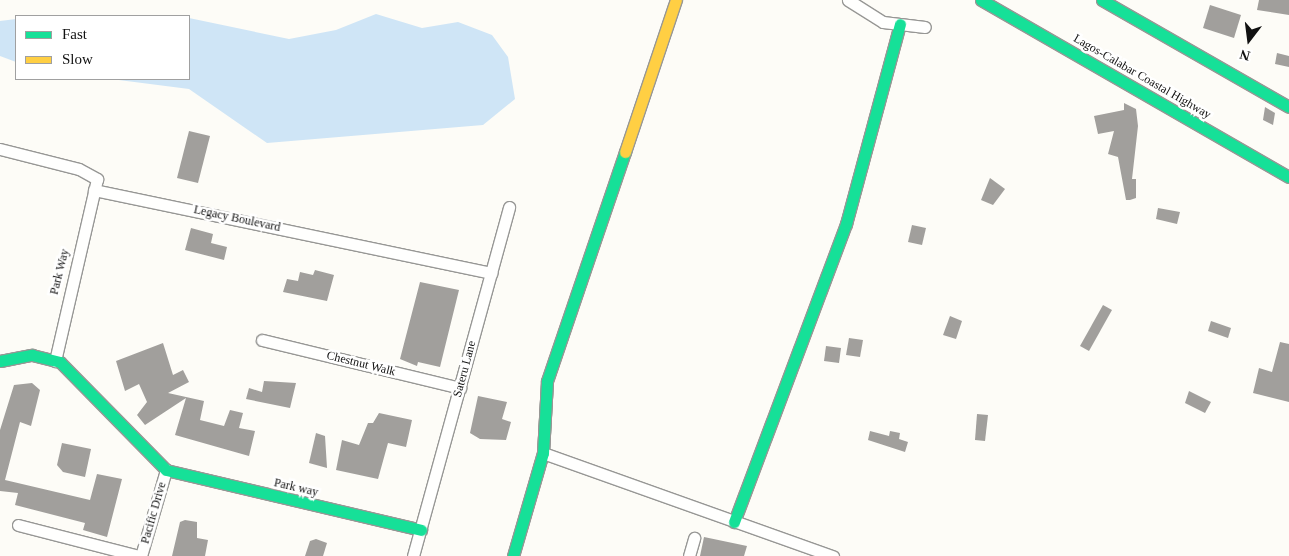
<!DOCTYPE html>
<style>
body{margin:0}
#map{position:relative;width:1289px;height:556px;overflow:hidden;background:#fdfcf7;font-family:Georgia,serif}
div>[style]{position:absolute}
.water>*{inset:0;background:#cfe5f6}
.building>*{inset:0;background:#a19f9c}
.roads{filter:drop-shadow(1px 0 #979795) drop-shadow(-1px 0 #979795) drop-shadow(0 1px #979795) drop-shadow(0 -1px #979795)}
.street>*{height:11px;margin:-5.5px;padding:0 5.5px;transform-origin:5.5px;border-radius:5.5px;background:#fffffe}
.fast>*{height:11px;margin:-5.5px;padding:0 5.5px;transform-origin:5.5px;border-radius:5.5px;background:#16e098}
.slow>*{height:11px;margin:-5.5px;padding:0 5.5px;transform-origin:5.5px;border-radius:5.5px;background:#ffcf43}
span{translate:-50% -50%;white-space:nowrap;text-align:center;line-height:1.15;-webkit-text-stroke:5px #fff;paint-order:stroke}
.street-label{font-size:12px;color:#111}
.legend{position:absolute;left:15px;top:15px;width:175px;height:65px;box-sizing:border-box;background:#fff;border:1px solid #a0a0a0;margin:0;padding:6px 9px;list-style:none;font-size:15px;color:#111}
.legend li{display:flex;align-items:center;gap:10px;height:25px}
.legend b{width:25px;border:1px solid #a0a0a0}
.north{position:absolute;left:1224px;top:15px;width:50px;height:50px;-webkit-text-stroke:4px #fff;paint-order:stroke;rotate:195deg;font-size:14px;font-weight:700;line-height:20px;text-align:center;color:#111}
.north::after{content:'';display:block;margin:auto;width:18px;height:22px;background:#111;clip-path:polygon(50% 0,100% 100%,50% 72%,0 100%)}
</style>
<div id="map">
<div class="water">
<div style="clip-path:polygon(376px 14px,422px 28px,458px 22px,492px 35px,508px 57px,515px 99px,483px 125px,267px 143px,189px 89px,111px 79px,189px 79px,189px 18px,289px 39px,336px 30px)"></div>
<div style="clip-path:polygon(16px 19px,16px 62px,0 56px,0 21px)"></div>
</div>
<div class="building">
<div style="clip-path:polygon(1259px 0,1289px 0,1289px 15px,1257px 10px)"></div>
<div style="clip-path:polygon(1210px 5px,1241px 15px,1234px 38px,1203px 28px)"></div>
<div style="clip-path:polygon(1277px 53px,1289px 56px,1289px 67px,1275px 64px)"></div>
<div style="clip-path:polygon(1124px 103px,1136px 109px,1138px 126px,1132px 179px,1136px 179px,1136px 198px,1130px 200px,1126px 200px,1118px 157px,1108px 154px,1114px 131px,1098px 134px,1094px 116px,1124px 110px)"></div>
<div style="clip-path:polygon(1265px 107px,1275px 113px,1273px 125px,1263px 120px)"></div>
<div style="clip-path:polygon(189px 131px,210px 136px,198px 183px,177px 178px)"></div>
<div style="clip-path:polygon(990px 178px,1005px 189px,993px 205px,981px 200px)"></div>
<div style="clip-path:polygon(1158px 208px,1180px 212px,1177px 224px,1156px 219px)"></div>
<div style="clip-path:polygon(912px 225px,926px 228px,922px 245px,908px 242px)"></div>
<div style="clip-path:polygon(191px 228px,213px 234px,211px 243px,227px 247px,224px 260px,185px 250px)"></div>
<div style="clip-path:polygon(315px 270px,334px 275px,327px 301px,283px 292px,287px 279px,298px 281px,300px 272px,313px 275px)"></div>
<div style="clip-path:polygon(420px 282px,459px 290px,440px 367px,418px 362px,417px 366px,400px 359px)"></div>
<div style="clip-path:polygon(1103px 305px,1112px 310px,1089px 351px,1080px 346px)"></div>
<div style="clip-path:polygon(950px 316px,962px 321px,956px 339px,943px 335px)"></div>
<div style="clip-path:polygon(1211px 321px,1231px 328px,1228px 338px,1208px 331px)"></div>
<div style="clip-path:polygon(849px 338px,863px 340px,860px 357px,846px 355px)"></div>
<div style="clip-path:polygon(1280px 342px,1289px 344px,1289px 402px,1253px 393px,1259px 368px,1272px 372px)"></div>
<div style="clip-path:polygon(163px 343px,173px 375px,183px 370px,189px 382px,168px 393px,204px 401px,200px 420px,224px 426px,230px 410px,243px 413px,239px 428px,255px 431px,249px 456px,175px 435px,186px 398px,145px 425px,137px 415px,147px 402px,139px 384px,125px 391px,116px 361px)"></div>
<div style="clip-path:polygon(826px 346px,841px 348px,839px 363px,824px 361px)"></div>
<div style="clip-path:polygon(264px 381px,296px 383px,290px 408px,246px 399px,249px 388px,262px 392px)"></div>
<div style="clip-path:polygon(32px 383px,40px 390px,31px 426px,20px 422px,5px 480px,90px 500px,97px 474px,122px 479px,107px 537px,83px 530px,85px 523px,15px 505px,18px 493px,0 491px,0 430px,14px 385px)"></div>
<div style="clip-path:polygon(1189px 391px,1211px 402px,1205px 413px,1185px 403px)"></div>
<div style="clip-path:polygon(478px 396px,507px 402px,502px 419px,511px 422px,506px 440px,480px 439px,470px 433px)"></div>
<div style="clip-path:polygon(379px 413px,412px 420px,406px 447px,388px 443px,378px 479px,336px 470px,342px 440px,359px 445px,368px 423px,373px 423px)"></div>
<div style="clip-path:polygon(977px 414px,988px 415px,985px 441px,975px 440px)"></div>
<div style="clip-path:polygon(870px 431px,889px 436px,890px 431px,900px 433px,899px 439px,908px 442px,905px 452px,868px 440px)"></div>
<div style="clip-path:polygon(316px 433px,325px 436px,327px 468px,309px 463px)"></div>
<div style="clip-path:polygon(62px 443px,91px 449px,85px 477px,63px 472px,57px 465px)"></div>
<div style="clip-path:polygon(185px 520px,197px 522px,197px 538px,208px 540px,205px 556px,172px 556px,180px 522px)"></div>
<div style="clip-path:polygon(704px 537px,747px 546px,744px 556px,700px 556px)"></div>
<div style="clip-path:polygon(316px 539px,327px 543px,323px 556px,305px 556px,310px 541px)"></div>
</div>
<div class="roads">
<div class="street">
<div style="left:848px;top:0;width:41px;rotate:32.2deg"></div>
<div style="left:883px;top:22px;width:42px;rotate:6.8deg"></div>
<div style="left:0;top:149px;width:81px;rotate:14.2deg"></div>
<div style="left:79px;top:169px;width:21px;rotate:29deg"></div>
<div style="left:97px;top:179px;width:187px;rotate:103deg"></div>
<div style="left:94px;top:190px;width:406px;rotate:11.8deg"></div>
<div style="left:262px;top:340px;width:204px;rotate:13.6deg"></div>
<div style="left:543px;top:453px;width:308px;rotate:19.6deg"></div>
<div style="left:18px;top:525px;width:125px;rotate:14.4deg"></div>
<div style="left:141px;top:556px;width:90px;rotate:-73.8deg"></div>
<div style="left:413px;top:556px;width:362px;rotate:-74.6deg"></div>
<div style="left:689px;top:556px;width:19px;rotate:-74deg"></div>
</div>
<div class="fast">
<div style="left:981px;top:0;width:355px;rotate:29.9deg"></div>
<div style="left:1102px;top:0;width:215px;rotate:29.8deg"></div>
<div style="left:0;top:361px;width:33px;rotate:-11deg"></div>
<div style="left:32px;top:355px;width:29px;rotate:14deg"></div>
<div style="left:60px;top:362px;width:151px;rotate:45.5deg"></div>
<div style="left:166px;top:470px;width:262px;rotate:13.2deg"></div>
<div style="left:734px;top:522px;width:318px;rotate:-69.4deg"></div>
<div style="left:846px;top:224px;width:207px;rotate:-74.9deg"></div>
<div style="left:513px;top:556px;width:107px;rotate:-73.8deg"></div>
<div style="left:543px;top:453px;width:72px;rotate:-86.8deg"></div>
<div style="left:547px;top:381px;width:242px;rotate:-71.2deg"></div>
</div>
<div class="slow">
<div style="left:625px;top:152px;width:160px;rotate:-71.5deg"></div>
</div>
</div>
<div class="street-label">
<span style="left:1142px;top:77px;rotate:30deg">Lagos-Calabar Coastal Highway</span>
<span style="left:237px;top:219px;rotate:12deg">Legacy Boulevard</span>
<span style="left:60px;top:272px;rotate:-76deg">Park Way</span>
<span style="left:361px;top:364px;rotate:14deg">Chestnut Walk</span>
<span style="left:465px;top:369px;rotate:-75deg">Sateru Lane</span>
<span style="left:296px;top:488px;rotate:13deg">Park way</span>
<span style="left:154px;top:513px;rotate:-74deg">Pacific Drive</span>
</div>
<ul class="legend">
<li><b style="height:6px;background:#16e098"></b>Fast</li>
<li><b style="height:6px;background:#ffcf43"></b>Slow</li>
</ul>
<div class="north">N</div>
</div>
